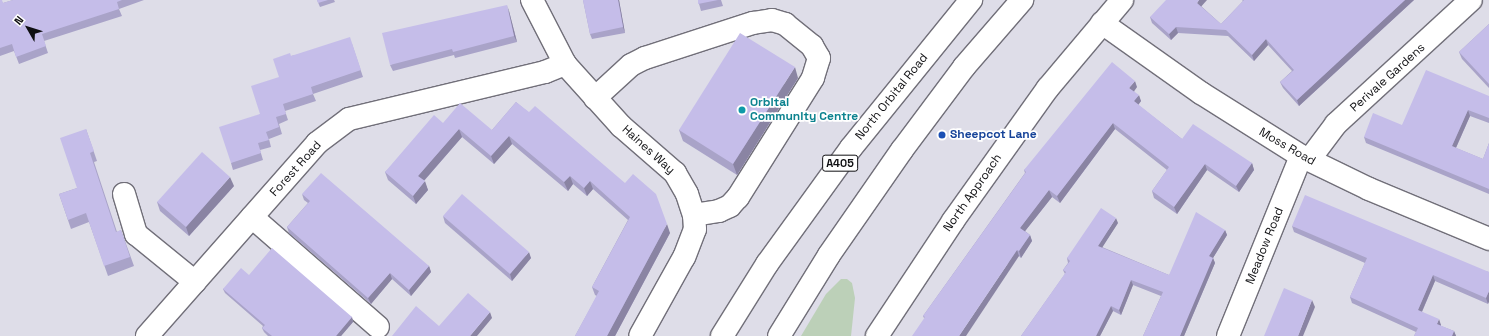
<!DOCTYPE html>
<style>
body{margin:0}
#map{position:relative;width:1489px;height:336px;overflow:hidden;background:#dedde8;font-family:"Space Grotesk",sans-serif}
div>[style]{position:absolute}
.green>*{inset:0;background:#bcd0b8}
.roads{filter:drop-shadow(1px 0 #716f79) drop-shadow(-1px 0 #716f79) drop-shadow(0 1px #716f79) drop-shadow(0 -1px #716f79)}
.minor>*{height:22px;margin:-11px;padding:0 11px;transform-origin:11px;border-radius:11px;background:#fff}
.trunk>*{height:22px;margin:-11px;padding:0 11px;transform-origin:11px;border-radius:11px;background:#fff}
.wall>*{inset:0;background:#a9a3c8}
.shaded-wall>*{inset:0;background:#8a84a3}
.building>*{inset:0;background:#c5bde9}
.dots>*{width:11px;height:11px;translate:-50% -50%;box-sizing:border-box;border:2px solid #fff;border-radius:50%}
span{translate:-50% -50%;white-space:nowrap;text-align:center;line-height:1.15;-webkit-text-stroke:3.5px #fff;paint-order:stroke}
.shield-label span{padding:1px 3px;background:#fff;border:1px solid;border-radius:3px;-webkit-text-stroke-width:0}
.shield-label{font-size:11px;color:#0f0f12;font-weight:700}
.street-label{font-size:12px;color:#0f0f12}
.culture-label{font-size:12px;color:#0d838f;font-weight:700}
.left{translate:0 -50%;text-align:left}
.transit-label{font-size:12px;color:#164399;font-weight:700}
.north{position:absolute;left:8px;top:8px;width:40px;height:40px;-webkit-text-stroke:3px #fff;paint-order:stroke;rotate:309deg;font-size:11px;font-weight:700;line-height:16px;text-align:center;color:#0f0f12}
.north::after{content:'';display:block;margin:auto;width:14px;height:18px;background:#0f0f12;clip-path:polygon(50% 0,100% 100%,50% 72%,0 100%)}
</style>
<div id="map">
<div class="green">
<div style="clip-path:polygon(841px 279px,847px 279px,852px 283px,855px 298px,851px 336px,801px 336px,826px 294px)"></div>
</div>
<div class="roads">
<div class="minor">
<div style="left:532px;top:0;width:72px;rotate:62.7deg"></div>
<div style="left:565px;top:64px;width:84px;rotate:47.9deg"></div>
<div style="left:621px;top:126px;width:72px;rotate:41deg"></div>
<div style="left:675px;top:173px;width:24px;rotate:60deg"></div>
<div style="left:687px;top:194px;width:22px;rotate:72deg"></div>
<div style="left:694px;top:215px;width:14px;rotate:86deg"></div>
<div style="left:695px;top:229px;width:30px;rotate:111deg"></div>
<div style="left:684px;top:257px;width:90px;rotate:119.1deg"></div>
<div style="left:1102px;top:23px;width:121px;rotate:35.3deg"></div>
<div style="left:1201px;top:93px;width:118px;rotate:32.2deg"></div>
<div style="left:1301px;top:156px;width:76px;rotate:25.9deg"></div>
<div style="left:1369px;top:189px;width:130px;rotate:22.6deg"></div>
<div style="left:595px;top:98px;width:49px;rotate:-42.5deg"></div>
<div style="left:631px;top:65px;width:16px;rotate:-27deg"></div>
<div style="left:645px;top:58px;width:114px;rotate:-18deg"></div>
<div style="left:753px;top:23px;width:19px;rotate:-9deg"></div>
<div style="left:772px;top:20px;width:14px;rotate:17deg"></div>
<div style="left:785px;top:24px;width:35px;rotate:39deg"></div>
<div style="left:812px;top:46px;width:14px;rotate:60deg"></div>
<div style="left:819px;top:58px;width:21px;rotate:107deg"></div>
<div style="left:813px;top:78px;width:141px;rotate:122.2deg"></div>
<div style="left:738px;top:197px;width:12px;rotate:132deg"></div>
<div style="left:730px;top:206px;width:12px;rotate:156deg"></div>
<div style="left:719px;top:211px;width:25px;rotate:171deg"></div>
<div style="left:1309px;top:160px;width:45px;rotate:-53.1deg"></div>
<div style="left:1336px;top:124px;width:183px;rotate:-42.6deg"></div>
<div style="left:124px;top:194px;width:42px;rotate:73.3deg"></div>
<div style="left:136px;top:234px;width:76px;rotate:39.1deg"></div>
<div style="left:252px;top:217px;width:167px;rotate:41.1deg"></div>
<div style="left:147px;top:336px;width:257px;rotate:-48.6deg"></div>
<div style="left:317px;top:143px;width:40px;rotate:-37deg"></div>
<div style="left:349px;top:119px;width:202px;rotate:-13.5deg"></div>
<div style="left:545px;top:72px;width:22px;rotate:-22deg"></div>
<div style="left:877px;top:336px;width:138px;rotate:-56.5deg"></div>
<div style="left:953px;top:221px;width:163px;rotate:-54.5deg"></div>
<div style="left:1048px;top:88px;width:115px;rotate:-49.9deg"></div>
<div style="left:1228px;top:336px;width:194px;rotate:-67.9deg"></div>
</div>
<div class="trunk">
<div style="left:722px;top:336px;width:85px;rotate:-58deg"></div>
<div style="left:767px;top:264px;width:143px;rotate:-54.1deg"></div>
<div style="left:851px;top:148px;width:191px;rotate:-51deg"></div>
<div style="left:779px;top:336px;width:95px;rotate:-58.3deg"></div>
<div style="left:829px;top:255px;width:128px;rotate:-55.2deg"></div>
<div style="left:902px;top:150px;width:104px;rotate:-53.2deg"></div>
<div style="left:964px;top:67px;width:89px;rotate:-49.1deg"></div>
</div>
</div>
<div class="wall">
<div style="clip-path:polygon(0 0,3px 3px,13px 0,144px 0,119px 9px,122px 16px,44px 41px,48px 53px,19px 64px,14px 51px,0 56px)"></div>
<div style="clip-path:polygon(317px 0,334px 0,335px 2px,320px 7px)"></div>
<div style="clip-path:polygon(583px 0,619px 0,625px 33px,592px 39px,590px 34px)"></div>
<div style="clip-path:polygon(698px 0,721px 0,723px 6px,701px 11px)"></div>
<div style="clip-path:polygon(1242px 0,1414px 0,1299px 106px,1283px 88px,1280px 82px,1292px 71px,1268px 45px,1254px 61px,1228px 36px,1178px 33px,1171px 40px,1152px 23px,1150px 17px,1201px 6px,1221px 24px,1243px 1px)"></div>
<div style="clip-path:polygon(509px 11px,517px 42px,455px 58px,454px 55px,393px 71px,390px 65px)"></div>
<div style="clip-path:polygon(1489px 24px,1489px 88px,1462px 59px,1459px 52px)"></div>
<div style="clip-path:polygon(352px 44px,363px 77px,313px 94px,316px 101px,285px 111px,288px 120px,279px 124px,282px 134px,269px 139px,271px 147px,260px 150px,263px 160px,233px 170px,231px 163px,260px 114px,291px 56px)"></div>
<div style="clip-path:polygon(798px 78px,737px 175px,683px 141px,679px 130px)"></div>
<div style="clip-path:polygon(1137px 87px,1134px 91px,1141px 101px,1138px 105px,1182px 139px,1252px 163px,1254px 170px,1239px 192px,1207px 170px,1177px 214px,1154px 198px,1152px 191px,1167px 170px,1115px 129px,1060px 203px,1052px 197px,1025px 231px,1030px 235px,1032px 241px,1021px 258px,1019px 256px,924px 318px,923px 316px,1025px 173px,1024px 170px)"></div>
<div style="clip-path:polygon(1489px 96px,1489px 123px,1470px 116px,1456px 148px,1483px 159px,1489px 143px,1489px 194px,1366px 143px,1364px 137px,1402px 125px)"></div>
<div style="clip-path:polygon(516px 102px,670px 233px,615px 336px,575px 336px,597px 296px,595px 295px,592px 287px,628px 220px,593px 189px,587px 196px,573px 184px,568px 191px,512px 144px,494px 164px,462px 137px,424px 181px,428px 190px,416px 204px,388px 180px,385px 172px,443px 123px,492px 130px)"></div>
<div style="clip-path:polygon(86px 129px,97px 161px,94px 162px,117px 232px,121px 230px,134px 266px,108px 276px,89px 222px,71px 229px,59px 194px,77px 188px)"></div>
<div style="clip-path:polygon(234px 186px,189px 236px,160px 211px,157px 202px)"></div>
<div style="clip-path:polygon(302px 194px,429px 266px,431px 272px,411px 296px,392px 279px,371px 304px,289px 233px,287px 227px,308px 203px,304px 200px)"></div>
<div style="clip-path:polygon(443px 216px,531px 258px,512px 281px,445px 223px)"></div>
<div style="clip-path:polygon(1118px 223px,1102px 247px,1169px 275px,1225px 230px,1227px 235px,1213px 258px,1215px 263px,1184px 336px,1143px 336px,1161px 296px,1133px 285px,1121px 315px,1113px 311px,1100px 336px,1021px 336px,1065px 274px,1063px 270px,1068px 263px,1067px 258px)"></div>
<div style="clip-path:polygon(1292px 226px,1489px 272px,1488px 304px,1435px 281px,1422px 312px,1441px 325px,1441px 326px,1454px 331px,1456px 336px,1414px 336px,1416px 332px,1352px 303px,1350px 297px,1365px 263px,1294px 232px)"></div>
<div style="clip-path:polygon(249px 275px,352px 317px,353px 322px,341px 336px,268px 336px,264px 332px,262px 328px,263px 326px,225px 293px,223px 289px)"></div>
</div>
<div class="shaded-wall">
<div style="clip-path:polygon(618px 0,619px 0,625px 33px,623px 27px)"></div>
<div style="clip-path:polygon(1199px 0,1207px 0,1199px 9px,1197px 3px)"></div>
<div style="clip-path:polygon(1405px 0,1414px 0,1299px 106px,1297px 100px)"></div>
<div style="clip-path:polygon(507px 5px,509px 11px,517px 42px,514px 36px)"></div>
<div style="clip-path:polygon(1176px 27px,1178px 33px,1171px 40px,1169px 34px)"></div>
<div style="clip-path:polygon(1266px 39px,1268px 45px,1254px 61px,1252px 55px)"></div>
<div style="clip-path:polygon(795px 67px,798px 78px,737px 175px,733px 164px)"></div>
<div style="clip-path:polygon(1135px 81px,1137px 87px,1132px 94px,1129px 88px)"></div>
<div style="clip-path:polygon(1139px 95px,1141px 101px,1136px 108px,1134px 101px)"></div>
<div style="clip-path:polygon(1468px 110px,1470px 116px,1454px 152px,1452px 146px)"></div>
<div style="clip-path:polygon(1113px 123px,1115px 129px,1060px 203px,1057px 196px)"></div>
<div style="clip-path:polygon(459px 129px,462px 137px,421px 184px,418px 176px)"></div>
<div style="clip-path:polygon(509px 136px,512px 144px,494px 164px,491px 156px)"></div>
<div style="clip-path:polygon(1252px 163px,1254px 170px,1239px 192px,1236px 186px)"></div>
<div style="clip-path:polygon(1205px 164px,1207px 170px,1177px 214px,1174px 207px)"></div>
<div style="clip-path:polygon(570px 176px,573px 184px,568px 191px,564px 182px)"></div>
<div style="clip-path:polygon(230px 177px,234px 186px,189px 236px,186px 227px)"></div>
<div style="clip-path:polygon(425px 181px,428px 190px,416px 204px,413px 196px)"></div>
<div style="clip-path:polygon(590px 181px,593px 189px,587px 196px,584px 188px)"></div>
<div style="clip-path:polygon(1049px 190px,1052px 197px,1022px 235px,1020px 228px)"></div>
<div style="clip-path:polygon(1116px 218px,1118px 223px,1100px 251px,1098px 246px)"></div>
<div style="clip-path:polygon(667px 224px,670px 233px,615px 336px,607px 336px)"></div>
<div style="clip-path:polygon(1225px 230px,1227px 235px,1213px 258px,1215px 263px,1184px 336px,1180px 336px,1209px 256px)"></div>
<div style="clip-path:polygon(1030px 235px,1032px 241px,1021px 258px,1019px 251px)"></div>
<div style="clip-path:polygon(1017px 250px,1019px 256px,966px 336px,959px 336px)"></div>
<div style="clip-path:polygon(529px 252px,531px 258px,512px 281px,510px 274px)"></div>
<div style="clip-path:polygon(429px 266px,431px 272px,411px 296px,409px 290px)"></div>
<div style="clip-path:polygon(390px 273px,392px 279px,371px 304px,368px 298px)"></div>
<div style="clip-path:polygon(1433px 275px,1435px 281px,1420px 316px,1418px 310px)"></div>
<div style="clip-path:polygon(1131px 280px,1133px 285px,1121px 315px,1119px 310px)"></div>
<div style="clip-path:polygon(1489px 291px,1489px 302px,1488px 304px,1486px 298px)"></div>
<div style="clip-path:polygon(1312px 300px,1315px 307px,1303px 336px,1298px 336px)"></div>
<div style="clip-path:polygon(1111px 306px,1113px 311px,1100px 336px,1096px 336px)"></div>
<div style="clip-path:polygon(490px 312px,492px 318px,477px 336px,470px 336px)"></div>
<div style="clip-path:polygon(352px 317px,353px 322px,341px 336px,336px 336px)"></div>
<div style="clip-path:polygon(1439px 319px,1441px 325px,1439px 330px,1437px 324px)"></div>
<div style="clip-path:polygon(1454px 331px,1456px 336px,1452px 336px)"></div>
</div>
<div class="building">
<div style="clip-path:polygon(0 0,2px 0,3px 3px,13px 0,122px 0,117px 2px,119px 9px,42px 34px,46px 46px,16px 57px,12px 44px,0 48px)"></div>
<div style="clip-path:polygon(317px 0,328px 0,318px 3px)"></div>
<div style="clip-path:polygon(583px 0,618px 0,623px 27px,590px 34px)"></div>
<div style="clip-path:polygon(698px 0,718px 0,698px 4px)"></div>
<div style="clip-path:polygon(1166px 0,1199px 0,1197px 3px,1221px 24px,1244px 0,1405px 0,1297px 100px,1280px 82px,1294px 70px,1266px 39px,1252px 55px,1226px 30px,1176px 27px,1169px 34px,1150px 17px)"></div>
<div style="clip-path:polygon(507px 5px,514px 36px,453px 52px,452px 49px,390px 65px,382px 33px)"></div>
<div style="clip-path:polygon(1489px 24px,1489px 84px,1459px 52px)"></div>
<div style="clip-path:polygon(740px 33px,795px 67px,733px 164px,679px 130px)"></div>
<div style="clip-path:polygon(350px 37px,361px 70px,311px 87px,313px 94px,283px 104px,286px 114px,276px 117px,279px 127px,266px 132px,269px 140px,258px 143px,261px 153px,231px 163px,219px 127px,260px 114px,251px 86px,279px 77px,273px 59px,290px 53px,291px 56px)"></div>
<div style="clip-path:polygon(1112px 62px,1135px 81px,1129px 88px,1139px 95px,1134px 101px,1182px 139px,1193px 124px,1252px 163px,1236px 186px,1205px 164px,1174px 207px,1152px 191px,1169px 167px,1113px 123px,1057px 196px,1049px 190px,1020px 228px,1030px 235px,1019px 251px,1017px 250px,959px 336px,912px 336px,925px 317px,923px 316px,1026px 172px,1024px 170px)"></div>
<div style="clip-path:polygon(1426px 70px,1489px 96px,1489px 118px,1468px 110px,1452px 146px,1483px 159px,1489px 143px,1489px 189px,1364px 137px,1373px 113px,1402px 125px)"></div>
<div style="clip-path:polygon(516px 102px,529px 112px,535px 106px,625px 183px,633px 174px,656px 194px,667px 224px,607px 336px,575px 336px,599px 291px,592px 287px,630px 217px,590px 181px,584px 188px,570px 176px,564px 182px,509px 136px,491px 156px,459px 129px,418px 176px,425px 181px,413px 196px,385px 172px,434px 115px,443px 123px,460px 103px,492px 130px)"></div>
<div style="clip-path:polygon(86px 129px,94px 151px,90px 153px,116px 232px,121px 230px,130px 257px,104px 266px,86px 213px,68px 220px,59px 194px,77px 188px,60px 138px)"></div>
<div style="clip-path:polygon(202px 152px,230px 177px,186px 227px,157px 202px)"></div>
<div style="clip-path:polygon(321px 173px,429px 266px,409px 290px,390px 273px,368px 298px,287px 227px,310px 201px,302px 194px)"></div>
<div style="clip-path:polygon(462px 194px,529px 252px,510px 274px,443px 216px)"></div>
<div style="clip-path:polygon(1305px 195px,1489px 272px,1489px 291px,1486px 298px,1433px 275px,1418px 310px,1439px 319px,1437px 324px,1454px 331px,1452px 336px,1414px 336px,1418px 328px,1350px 297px,1367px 258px,1292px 226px)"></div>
<div style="clip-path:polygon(1101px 208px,1116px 218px,1098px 246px,1169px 275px,1196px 212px,1225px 230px,1209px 256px,1213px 258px,1180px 336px,1143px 336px,1163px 292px,1131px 280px,1119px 310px,1111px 306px,1096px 336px,1021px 336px,1066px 272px,1063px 270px,1070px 261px,1067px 258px)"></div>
<div style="clip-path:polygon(272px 248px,352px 317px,336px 336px,272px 336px,262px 328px,265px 325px,223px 289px,241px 268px,249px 275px)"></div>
<div style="clip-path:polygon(1284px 288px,1312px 300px,1298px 336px,1264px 336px)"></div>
<div style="clip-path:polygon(468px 293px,490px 312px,470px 336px,392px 336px,416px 306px,439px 326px)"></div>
</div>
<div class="dots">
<div style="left:742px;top:110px;background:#0f9aa8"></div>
<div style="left:942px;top:135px;background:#1a4fb4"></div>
</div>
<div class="shield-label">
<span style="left:840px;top:163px">A405</span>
</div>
<div class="street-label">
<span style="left:1388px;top:78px;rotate:-42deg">Perivale Gardens</span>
<span style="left:892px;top:97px;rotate:-51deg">North Orbital Road</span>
<span style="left:1287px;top:147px;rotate:30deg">Moss Road</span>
<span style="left:648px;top:150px;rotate:42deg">Haines Way</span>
<span style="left:296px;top:169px;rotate:-48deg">Forest Road</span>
<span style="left:973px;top:193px;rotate:-55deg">North Approach</span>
<span style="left:1265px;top:246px;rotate:-68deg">Meadow Road</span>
</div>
<div class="culture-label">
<span class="left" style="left:750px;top:110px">Orbital<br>Community Centre</span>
</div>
<div class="transit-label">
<span class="left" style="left:950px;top:135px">Sheepcot Lane</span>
</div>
<div class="north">N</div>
</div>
